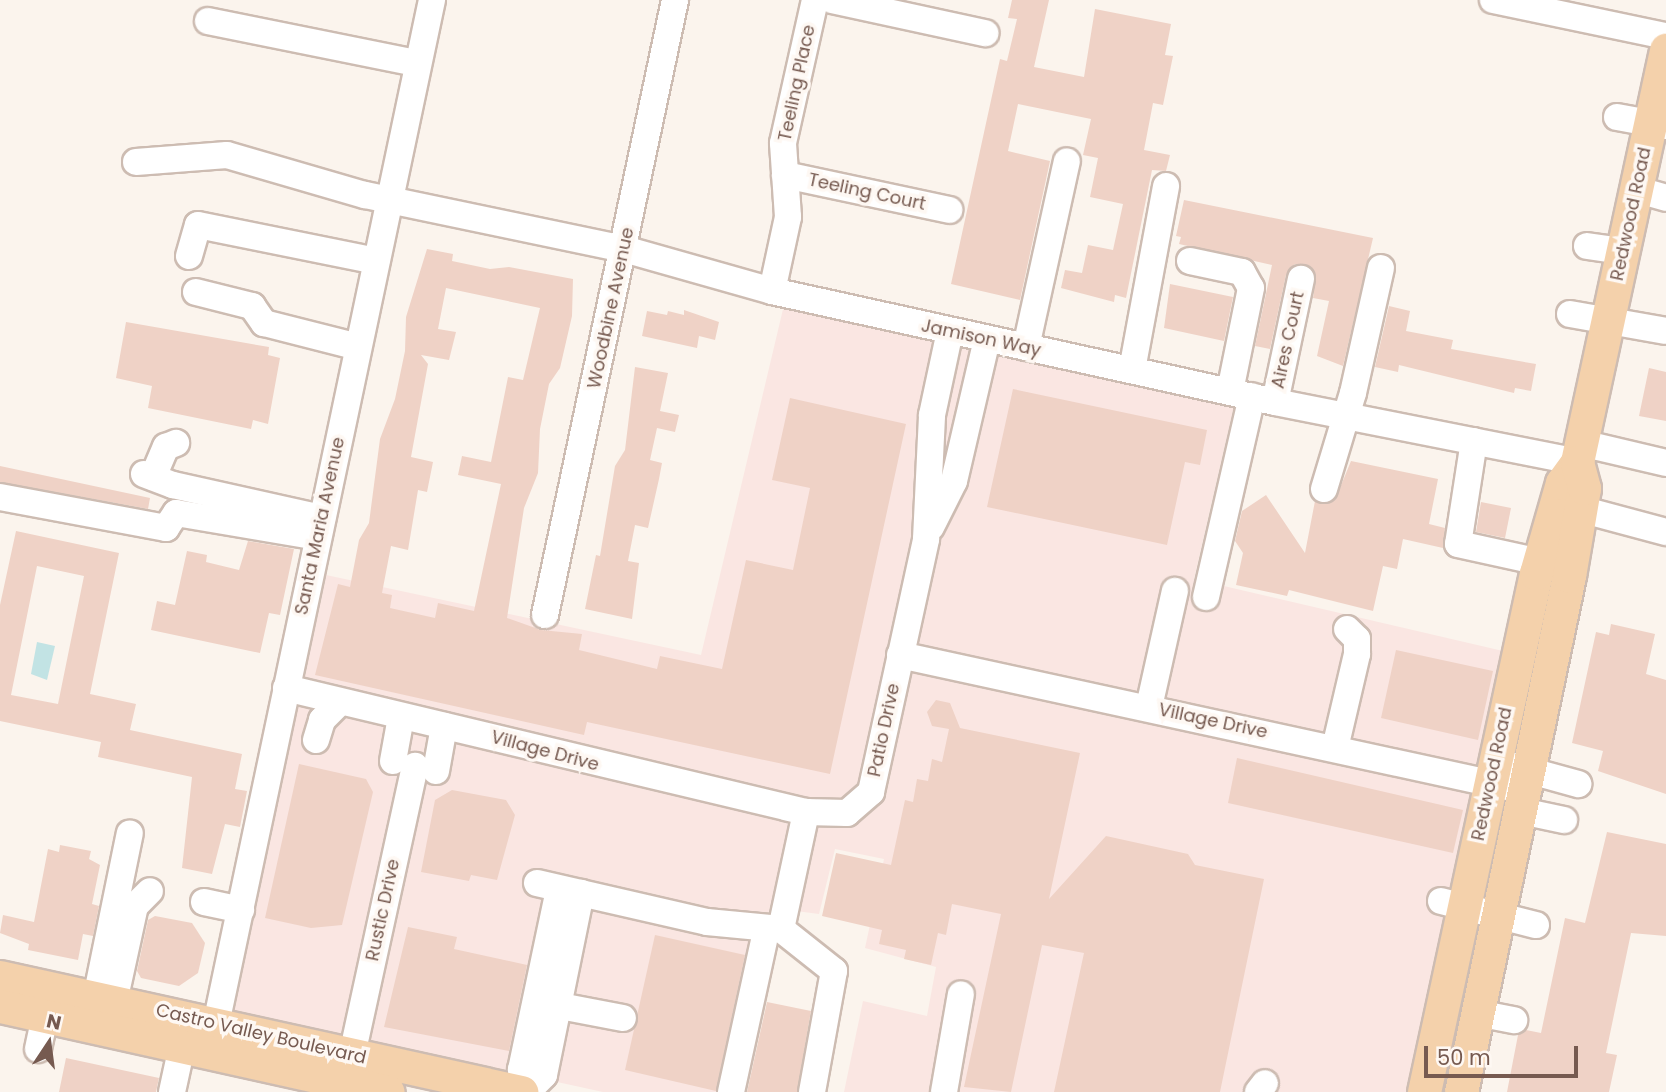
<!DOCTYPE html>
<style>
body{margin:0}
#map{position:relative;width:1666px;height:1092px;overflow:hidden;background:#fbf4ed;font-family:Poppins,sans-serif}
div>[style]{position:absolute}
.commercial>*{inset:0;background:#fae6e2}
.water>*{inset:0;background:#c2e3e4}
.building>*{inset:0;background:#efd2c6}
.roads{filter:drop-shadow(2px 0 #cdbcb2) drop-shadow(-2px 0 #cdbcb2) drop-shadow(0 2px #cdbcb2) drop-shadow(0 -2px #cdbcb2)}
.minor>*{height:26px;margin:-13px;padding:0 13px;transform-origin:13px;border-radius:13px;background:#fff}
.major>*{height:33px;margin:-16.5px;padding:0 16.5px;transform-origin:16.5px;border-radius:16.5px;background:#f4d1ab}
span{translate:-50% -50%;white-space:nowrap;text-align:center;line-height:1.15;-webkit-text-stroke:7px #fef8f3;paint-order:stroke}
.street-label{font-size:18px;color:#765a50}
.north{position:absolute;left:14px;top:1008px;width:70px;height:70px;-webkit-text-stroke:5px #fef8f3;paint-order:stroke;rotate:13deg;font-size:19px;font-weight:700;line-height:28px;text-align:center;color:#765a50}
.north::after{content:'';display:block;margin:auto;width:24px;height:32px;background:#765a50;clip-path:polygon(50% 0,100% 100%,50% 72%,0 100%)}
.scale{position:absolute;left:1424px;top:1046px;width:154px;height:32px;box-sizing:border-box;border:4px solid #765a50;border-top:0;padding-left:9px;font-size:21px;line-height:24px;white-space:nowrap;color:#765a50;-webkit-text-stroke:5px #fef8f3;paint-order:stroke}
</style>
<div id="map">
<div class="commercial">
<div style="clip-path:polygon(784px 305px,1234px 406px,1194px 579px,1503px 651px,1406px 1092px,844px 1092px,863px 1001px,927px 1016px,936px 967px,865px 948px,884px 859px,835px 849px,819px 914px,773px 908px,721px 1092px,603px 1092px,233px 1011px,326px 575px,701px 655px)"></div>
</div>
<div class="water">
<div style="clip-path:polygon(37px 642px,55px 646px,47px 680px,31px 674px)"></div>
</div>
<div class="building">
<div style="clip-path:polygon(1012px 0,1049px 0,1034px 67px,1084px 77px,1095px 9px,1171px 24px,1165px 55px,1173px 56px,1163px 105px,1153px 103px,1144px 150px,1170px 155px,1166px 171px,1152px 170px,1126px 298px,1115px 295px,1114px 302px,1061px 288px,1065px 270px,1082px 273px,1088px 245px,1113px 250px,1123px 204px,1090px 197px,1098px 158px,1083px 155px,1091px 119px,1018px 104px,1008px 151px,1050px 161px,1020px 300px,951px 284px,1000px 59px,1007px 61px,1017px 19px,1008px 18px)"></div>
<div style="clip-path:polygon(1184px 200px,1373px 238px,1343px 366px,1317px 356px,1329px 301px,1313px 298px,1316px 275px,1305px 264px,1295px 264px,1286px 275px,1270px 349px,1255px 346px,1272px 265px,1179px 244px,1181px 237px,1176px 236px)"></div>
<div style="clip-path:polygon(evenodd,427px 249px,453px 254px,452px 261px,490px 269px,509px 267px,573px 279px,572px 316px,560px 368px,549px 384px,540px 429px,538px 473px,524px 508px,507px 618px,541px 630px,582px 634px,579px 650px,657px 669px,660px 656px,722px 669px,746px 560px,793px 570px,810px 488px,772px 480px,790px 398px,906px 424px,830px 774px,587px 722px,584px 735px,315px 675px,338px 584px,350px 587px,359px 540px,369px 523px,380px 439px,395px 399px,405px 351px,406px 317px,427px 249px,446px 288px,540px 308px,523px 380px,508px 377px,491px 462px,462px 456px,458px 475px,501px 484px,474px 611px,438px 603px,435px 618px,390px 608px,392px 595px,382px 593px,391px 546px,408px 550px,418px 490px,427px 492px,433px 462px,411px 457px,428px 364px,421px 355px,449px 360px,456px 332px,438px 329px,446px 288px)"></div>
<div style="clip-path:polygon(1170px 284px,1233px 297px,1224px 341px,1164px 328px)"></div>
<div style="clip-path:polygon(1389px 306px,1410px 311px,1406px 331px,1453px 340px,1451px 349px,1536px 364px,1531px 391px,1515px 388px,1514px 393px,1399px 365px,1398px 372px,1375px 367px)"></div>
<div style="clip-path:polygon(684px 310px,719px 322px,715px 340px,699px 336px,697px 348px,642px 336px,647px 311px,667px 315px,668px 311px,684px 315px)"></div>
<div style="clip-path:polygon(126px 322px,269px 347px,268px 355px,280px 358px,268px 424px,253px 420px,251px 429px,148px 408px,152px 386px,116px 378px)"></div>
<div style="clip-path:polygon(635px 367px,668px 373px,660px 411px,679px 415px,675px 432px,657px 428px,650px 460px,662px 463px,659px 479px,648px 528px,635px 525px,628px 561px,639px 563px,632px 619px,585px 609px,596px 555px,600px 556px,615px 466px,625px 450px)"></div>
<div style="clip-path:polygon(1649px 368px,1666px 372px,1666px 421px,1639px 416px)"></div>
<div style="clip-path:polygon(1013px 389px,1207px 430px,1200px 465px,1185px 462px,1167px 545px,987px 507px)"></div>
<div style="clip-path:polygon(1351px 461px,1438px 479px,1429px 524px,1445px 528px,1443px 548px,1403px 539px,1397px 569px,1383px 566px,1373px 611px,1289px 590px,1287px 596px,1236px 585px,1243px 553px,1235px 541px,1242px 511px,1266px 495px,1305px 553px,1315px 501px,1327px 504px,1335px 500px)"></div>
<div style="clip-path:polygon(0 466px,150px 498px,148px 509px,0 482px)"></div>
<div style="clip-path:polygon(1481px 502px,1511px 508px,1505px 538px,1476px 532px)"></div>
<div style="clip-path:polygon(evenodd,16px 531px,119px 553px,90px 694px,136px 704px,130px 730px,242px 754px,235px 789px,247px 791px,240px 827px,225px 824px,212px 874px,182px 868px,192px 777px,98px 757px,101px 742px,0 721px,0 605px,16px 531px,37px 566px,84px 576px,58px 704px,11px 695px,37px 566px)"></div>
<div style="clip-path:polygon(248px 541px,294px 549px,280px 615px,269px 613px,260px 653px,151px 630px,157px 601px,175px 605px,187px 551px,207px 555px,206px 562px,239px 570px)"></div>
<div style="clip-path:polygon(1611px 624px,1655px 634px,1646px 674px,1666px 680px,1666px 794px,1598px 771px,1603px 751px,1572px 743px,1596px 632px,1609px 635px)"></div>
<div style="clip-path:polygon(1396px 650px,1493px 671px,1478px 740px,1381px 718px)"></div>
<div style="clip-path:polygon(936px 700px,950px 703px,960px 728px,1080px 753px,1049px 899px,1106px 836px,1188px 854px,1195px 865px,1264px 879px,1220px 1092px,1054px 1092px,1084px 953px,1042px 945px,1011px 1092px,964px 1087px,1001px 914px,952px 904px,946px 935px,938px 933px,931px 965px,904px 959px,906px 950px,879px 944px,882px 930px,822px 916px,836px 853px,891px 865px,905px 800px,913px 802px,917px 779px,928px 781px,932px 759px,942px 762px,949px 729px,932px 726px,927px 712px)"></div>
<div style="clip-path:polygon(1237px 758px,1463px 810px,1453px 853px,1228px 803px)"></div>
<div style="clip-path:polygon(299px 764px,366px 779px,373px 792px,342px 925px,311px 928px,265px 918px)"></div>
<div style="clip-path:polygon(452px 790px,506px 800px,515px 815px,497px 880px,471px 875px,469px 881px,421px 872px,435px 800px)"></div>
<div style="clip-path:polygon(1607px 832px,1666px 844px,1666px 936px,1631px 933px,1606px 1053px,1617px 1055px,1609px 1092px,1507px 1092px,1518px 1035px,1526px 1030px,1541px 1033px,1565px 918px,1585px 923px)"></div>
<div style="clip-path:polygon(60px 845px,91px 851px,89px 859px,100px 865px,92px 904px,99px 906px,93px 936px,83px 934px,78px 960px,28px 950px,29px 944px,0 933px,3px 915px,34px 922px,48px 849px,59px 852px)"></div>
<div style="clip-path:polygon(155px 916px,192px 923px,205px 943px,198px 973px,179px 986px,141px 978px,137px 971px,148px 920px)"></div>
<div style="clip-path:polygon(408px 927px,457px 937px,454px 949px,527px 965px,509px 1051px,384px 1027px)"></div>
<div style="clip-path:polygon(655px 935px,745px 955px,716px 1091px,625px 1070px)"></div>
<div style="clip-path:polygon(767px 1002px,811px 1011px,797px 1092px,747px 1092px)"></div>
<div style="clip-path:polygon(66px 1058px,159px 1078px,156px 1092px,59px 1092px)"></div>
</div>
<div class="roads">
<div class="minor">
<div style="left:832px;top:0;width:157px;rotate:12.2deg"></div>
<div style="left:1493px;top:0;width:177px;rotate:11.8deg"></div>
<div style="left:208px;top:21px;width:213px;rotate:11.4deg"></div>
<div style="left:1617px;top:117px;width:50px;rotate:10.4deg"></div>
<div style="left:136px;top:162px;width:91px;rotate:-4.4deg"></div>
<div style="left:227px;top:155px;width:144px;rotate:16.2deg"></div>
<div style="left:365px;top:195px;width:265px;rotate:11.8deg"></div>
<div style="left:624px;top:249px;width:154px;rotate:15.8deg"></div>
<div style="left:772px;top:291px;width:515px;rotate:12.44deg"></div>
<div style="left:1275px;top:402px;width:308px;rotate:11.2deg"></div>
<div style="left:785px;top:175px;width:168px;rotate:12deg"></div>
<div style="left:1635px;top:189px;width:32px;rotate:16deg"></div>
<div style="left:1587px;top:246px;width:36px;rotate:8deg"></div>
<div style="left:189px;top:256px;width:32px;rotate:-74deg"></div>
<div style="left:198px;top:225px;width:182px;rotate:11.4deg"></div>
<div style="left:1190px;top:261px;width:53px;rotate:11.9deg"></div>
<div style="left:1242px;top:272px;width:18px;rotate:61deg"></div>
<div style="left:1251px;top:288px;width:105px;rotate:101.5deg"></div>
<div style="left:772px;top:291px;width:76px;rotate:-77.8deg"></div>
<div style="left:788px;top:217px;width:74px;rotate:-93.9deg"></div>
<div style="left:783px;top:143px;width:147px;rotate:-77.4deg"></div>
<div style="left:196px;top:292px;width:58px;rotate:14deg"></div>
<div style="left:252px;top:306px;width:21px;rotate:55deg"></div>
<div style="left:264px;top:323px;width:97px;rotate:14.3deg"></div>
<div style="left:1570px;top:314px;width:97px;rotate:10deg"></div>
<div style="left:1026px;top:347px;width:190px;rotate:-77.6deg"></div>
<div style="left:1132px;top:370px;width:187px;rotate:-79.5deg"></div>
<div style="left:1275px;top:402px;width:126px;rotate:-78.1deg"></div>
<div style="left:1474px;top:441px;width:104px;rotate:98.8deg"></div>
<div style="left:1458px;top:544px;width:84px;rotate:12.4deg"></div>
<div style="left:1581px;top:443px;width:87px;rotate:13.2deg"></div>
<div style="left:144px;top:474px;width:31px;rotate:21deg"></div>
<div style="left:173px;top:485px;width:153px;rotate:12.5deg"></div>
<div style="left:153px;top:477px;width:33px;rotate:-67deg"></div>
<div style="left:166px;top:447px;width:11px;rotate:-22deg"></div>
<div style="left:1324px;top:489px;width:100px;rotate:-73.2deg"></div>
<div style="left:1353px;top:393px;width:128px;rotate:-77.4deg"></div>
<div style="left:0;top:497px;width:169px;rotate:10.6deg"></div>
<div style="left:166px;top:528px;width:18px;rotate:-56deg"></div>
<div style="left:176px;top:513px;width:144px;rotate:9.6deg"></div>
<div style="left:1580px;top:509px;width:89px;rotate:15deg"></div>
<div style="left:931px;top:527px;width:51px;rotate:-63.4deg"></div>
<div style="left:954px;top:481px;width:146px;rotate:-76.9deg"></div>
<div style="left:1206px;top:597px;width:206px;rotate:-77.1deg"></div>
<div style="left:545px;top:615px;width:629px;rotate:-78.06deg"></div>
<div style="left:900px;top:655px;width:622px;rotate:12.25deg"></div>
<div style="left:286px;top:688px;width:535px;rotate:13.41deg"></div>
<div style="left:1149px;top:707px;width:119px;rotate:-77.4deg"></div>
<div style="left:316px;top:740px;width:21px;rotate:-73deg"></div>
<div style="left:322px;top:720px;width:24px;rotate:-45deg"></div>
<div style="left:1335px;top:748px;width:97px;rotate:-76.8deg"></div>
<div style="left:1357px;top:654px;width:15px;rotate:-90deg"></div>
<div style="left:1357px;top:639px;width:14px;rotate:-135deg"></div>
<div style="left:393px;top:761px;width:45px;rotate:-79.7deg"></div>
<div style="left:1509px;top:765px;width:72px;rotate:15.4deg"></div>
<div style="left:436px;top:771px;width:46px;rotate:-79.9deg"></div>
<div style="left:1521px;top:811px;width:44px;rotate:11.8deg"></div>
<div style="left:537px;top:883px;width:174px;rotate:12.9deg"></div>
<div style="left:707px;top:922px;width:74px;rotate:5.4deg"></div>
<div style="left:1441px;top:901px;width:98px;rotate:14.2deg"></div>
<div style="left:204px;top:902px;width:38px;rotate:12deg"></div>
<div style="left:96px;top:998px;width:168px;rotate:-78.4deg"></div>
<div style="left:114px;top:1002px;width:98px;rotate:-77.7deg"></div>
<div style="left:135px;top:906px;width:21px;rotate:-45deg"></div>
<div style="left:560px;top:1006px;width:64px;rotate:10.8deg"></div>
<div style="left:1477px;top:1013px;width:38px;rotate:11deg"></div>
<div style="left:212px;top:1043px;width:1066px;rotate:-78.09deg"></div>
<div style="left:38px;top:1049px;width:34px;rotate:-78deg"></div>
<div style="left:352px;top:1055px;width:296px;rotate:-77.7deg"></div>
<div style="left:172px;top:1092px;width:47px;rotate:-77.7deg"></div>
<div style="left:526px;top:1092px;width:23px;rotate:-103deg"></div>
<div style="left:521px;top:1070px;width:185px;rotate:-78.1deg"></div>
<div style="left:527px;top:1092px;width:24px;rotate:-45deg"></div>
<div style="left:544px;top:1075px;width:186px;rotate:-78.5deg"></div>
<div style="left:731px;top:1092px;width:165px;rotate:-77.7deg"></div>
<div style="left:812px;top:1092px;width:123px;rotate:-79.7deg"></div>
<div style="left:834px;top:971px;width:68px;rotate:-141.6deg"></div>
<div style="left:781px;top:929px;width:120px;rotate:-77.9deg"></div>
<div style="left:806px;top:812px;width:41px;rotate:1.4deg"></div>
<div style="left:847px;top:813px;width:32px;rotate:-41deg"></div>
<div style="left:871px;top:792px;width:259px;rotate:-77.7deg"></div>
<div style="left:926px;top:539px;width:124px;rotate:-87.2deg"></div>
<div style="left:932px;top:415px;width:86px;rotate:-77.9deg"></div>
<div style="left:944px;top:1092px;width:99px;rotate:-80.2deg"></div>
<div style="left:1258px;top:1092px;width:11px;rotate:-52deg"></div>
</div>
<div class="major">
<div style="left:0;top:977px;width:534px;rotate:12.45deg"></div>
<div style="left:0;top:1006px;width:397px;rotate:12.5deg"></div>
<div style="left:1424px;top:1092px;width:531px;rotate:-77.82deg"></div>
<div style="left:1536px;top:573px;width:94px;rotate:-73.9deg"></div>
<div style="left:1562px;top:483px;width:26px;rotate:-54deg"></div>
<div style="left:1577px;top:462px;width:422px;rotate:-77.8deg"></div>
<div style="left:1461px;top:1092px;width:527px;rotate:-78.18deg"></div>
<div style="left:1569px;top:576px;width:89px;rotate:-80.3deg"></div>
<div style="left:1584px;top:488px;width:27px;rotate:-105deg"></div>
</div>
</div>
<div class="street-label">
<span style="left:797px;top:83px;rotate:-78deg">Teeling Place</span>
<span style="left:867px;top:192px;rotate:12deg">Teeling Court</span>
<span style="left:1631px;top:214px;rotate:-78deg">Redwood Road</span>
<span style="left:611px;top:308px;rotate:-78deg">Woodbine Avenue</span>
<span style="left:981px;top:338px;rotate:12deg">Jamison Way</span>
<span style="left:1288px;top:340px;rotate:-78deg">Aires Court</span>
<span style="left:320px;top:526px;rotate:-78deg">Santa Maria Avenue</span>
<span style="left:1213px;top:721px;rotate:12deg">Village Drive</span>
<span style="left:884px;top:730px;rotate:-78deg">Patio Drive</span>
<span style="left:545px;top:751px;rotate:15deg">Village Drive</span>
<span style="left:1492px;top:774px;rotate:-78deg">Redwood Road</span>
<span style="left:383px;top:910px;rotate:-78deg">Rustic Drive</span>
<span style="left:261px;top:1034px;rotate:13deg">Castro Valley Boulevard</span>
</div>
<div class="north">N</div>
<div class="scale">50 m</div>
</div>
